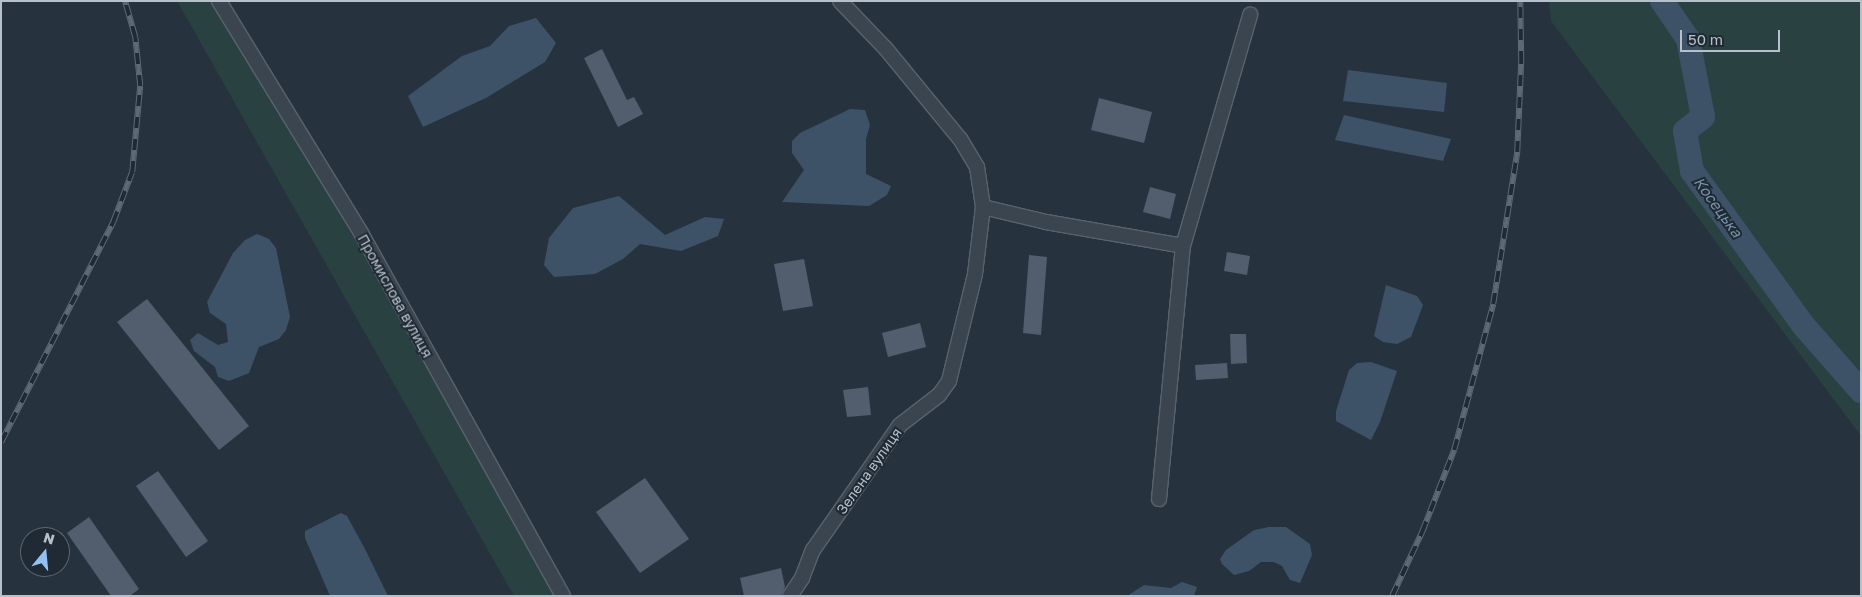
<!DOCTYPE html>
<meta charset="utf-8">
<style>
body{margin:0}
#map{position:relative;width:1862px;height:597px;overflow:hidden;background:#26333f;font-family:"Golos Text",sans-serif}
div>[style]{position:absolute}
.green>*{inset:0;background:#294141}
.water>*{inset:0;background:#3d5267}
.river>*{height:24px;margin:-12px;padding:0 12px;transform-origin:12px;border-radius:12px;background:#3d5267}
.building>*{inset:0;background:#525e6d}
.roads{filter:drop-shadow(1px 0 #58636d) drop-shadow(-1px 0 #58636d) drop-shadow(0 1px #58636d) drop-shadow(0 -1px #58636d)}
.minor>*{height:14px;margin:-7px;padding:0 7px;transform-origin:7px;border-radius:7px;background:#3a454f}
.rail>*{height:5.5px;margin-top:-2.75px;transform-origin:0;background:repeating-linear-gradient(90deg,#1f2a34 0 11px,#5d6976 0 22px);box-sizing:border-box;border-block:1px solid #5d6976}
span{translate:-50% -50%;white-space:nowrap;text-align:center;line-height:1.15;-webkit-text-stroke:4px #1f2a34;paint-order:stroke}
.street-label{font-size:14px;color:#b7c0ca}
.water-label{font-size:15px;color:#7993ab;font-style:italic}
.frame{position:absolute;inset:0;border:2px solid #b7c0ca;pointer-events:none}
.north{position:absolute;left:20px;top:527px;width:50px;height:50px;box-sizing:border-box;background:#1f2a34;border:1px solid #5c6670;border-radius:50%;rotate:17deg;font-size:14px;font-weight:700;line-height:20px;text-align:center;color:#b7c0ca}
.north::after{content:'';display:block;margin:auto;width:18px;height:22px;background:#92c0f3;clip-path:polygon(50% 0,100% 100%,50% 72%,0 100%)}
.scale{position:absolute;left:1680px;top:30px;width:100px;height:22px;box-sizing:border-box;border:2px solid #b7c0ca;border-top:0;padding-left:6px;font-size:15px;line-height:18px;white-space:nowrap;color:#b7c0ca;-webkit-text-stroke:4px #1f2a34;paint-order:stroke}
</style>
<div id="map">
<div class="green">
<div style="clip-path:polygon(177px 1px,219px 1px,557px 596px,514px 596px)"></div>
<div style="clip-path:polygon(1549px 1px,1861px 1px,1861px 436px,1551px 21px)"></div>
</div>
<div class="water">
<div style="clip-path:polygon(536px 18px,556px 43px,545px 62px,486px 98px,423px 127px,408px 96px,462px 56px,490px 46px,509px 26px)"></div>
<div style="clip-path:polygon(1348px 70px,1447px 83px,1444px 112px,1343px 101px)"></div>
<div style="clip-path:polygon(850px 109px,865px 110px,870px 125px,866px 139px,866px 174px,891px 186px,887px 195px,869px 206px,782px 202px,804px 170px,792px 153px,792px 141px,800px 133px)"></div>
<div style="clip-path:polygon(1344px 115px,1451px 139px,1443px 161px,1335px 140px)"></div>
<div style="clip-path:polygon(619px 196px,665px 235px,705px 217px,724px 219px,718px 236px,681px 251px,640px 244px,623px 259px,595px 274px,554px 277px,544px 265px,549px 238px,573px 208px)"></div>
<div style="clip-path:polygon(257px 234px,269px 239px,276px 248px,290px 317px,286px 330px,279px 339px,259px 347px,249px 373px,229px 381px,218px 377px,215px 367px,194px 351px,190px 340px,198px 333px,218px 345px,228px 342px,226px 324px,210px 313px,207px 302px,233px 253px,245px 240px)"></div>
<div style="clip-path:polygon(1386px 285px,1417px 296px,1423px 305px,1411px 337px,1397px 344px,1383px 342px,1374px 336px)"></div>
<div style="clip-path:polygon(1371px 362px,1397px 371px,1380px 422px,1371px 440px,1336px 421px,1336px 411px,1349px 370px,1357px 363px)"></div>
<div style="clip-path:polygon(341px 513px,347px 516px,364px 547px,388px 596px,330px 596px,305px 538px,305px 531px)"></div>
<div style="clip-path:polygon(1269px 527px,1286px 527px,1310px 544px,1312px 555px,1300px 583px,1290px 580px,1282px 566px,1274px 562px,1261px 562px,1249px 571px,1234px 575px,1222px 564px,1220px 559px,1226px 550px,1254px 530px)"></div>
<div style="clip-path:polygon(1182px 582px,1197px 587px,1194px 596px,1127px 596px,1144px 585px,1171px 588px)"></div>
</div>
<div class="river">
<div style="left:1662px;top:1px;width:46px;rotate:55.6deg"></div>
<div style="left:1688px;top:39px;width:79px;rotate:79.1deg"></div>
<div style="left:1703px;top:117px;width:23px;rotate:142deg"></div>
<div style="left:1685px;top:131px;width:41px;rotate:80.1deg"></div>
<div style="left:1692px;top:171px;width:190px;rotate:54.2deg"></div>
<div style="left:1803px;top:325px;width:88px;rotate:48.7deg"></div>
</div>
<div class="building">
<div style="clip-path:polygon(602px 49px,627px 100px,634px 97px,643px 114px,618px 127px,584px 58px)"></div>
<div style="clip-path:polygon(1099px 98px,1152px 112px,1144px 143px,1091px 130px)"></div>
<div style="clip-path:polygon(1150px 187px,1176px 194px,1170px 219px,1143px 212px)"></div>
<div style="clip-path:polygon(1227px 252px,1250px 256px,1247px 275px,1224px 271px)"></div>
<div style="clip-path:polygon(1029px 255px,1047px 257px,1041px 335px,1023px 333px)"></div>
<div style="clip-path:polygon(804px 259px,813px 306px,783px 311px,774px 264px)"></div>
<div style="clip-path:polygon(147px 299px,249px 426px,219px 450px,117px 322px)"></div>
<div style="clip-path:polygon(920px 323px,926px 347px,888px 357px,882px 333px)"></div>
<div style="clip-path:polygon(1230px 334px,1246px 334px,1247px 363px,1231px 364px)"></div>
<div style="clip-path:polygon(1227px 363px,1228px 378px,1196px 380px,1195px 365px)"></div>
<div style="clip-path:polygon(868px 387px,871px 415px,847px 417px,843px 390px)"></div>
<div style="clip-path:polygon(158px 471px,208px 541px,186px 557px,136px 486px)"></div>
<div style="clip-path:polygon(645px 478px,689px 539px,640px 573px,596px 512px)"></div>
<div style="clip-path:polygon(89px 517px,139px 589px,130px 596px,111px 596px,67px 533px)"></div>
<div style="clip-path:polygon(781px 568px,785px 587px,781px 596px,744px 596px,740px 578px)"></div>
</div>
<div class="roads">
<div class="minor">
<div style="left:219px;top:1px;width:272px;rotate:58.5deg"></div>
<div style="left:361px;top:233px;width:415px;rotate:60.9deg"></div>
<div style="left:983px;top:207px;width:65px;rotate:13.4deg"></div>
<div style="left:1046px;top:222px;width:139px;rotate:9.9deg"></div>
<div style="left:1183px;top:246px;width:241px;rotate:-73.8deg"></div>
<div style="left:1159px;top:499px;width:254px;rotate:-84.6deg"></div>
<div style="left:790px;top:596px;width:22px;rotate:-56deg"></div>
<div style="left:802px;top:578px;width:30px;rotate:-69deg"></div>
<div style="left:813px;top:550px;width:152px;rotate:-55.2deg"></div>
<div style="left:900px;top:425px;width:49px;rotate:-37.6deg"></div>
<div style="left:939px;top:395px;width:17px;rotate:-54deg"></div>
<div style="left:949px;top:381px;width:110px;rotate:-76.3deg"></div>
<div style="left:975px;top:274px;width:67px;rotate:-83.2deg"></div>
<div style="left:983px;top:207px;width:40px;rotate:-98.5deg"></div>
<div style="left:977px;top:167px;width:33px;rotate:-121deg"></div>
<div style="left:960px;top:139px;width:117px;rotate:-129.4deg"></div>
<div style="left:886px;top:49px;width:66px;rotate:-133.8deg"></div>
</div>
</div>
<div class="rail">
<div style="left:1px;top:442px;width:247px;rotate:-63deg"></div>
<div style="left:113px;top:222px;width:53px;rotate:-69.2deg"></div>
<div style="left:132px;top:172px;width:86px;rotate:-84.7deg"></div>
<div style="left:140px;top:86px;width:49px;rotate:-95.8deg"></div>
<div style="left:135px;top:37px;width:37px;rotate:-106deg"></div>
<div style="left:1392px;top:596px;width:71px;rotate:-64.9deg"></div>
<div style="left:1422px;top:532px;width:88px;rotate:-68.7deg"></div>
<div style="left:1454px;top:450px;width:151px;rotate:-75deg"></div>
<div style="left:1493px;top:304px;width:154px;rotate:-81deg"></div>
<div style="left:1517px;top:152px;width:90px;rotate:-87.5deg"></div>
<div style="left:1521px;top:62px;width:61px;rotate:-90.9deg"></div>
</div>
<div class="street-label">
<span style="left:395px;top:296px;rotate:61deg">Промислова вулиця</span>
<span style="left:869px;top:471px;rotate:-55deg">Зелена вулиця</span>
</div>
<div class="water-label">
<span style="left:1718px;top:207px;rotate:54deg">Косецька</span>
</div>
<div class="frame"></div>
<div class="north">N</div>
<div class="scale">50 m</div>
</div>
